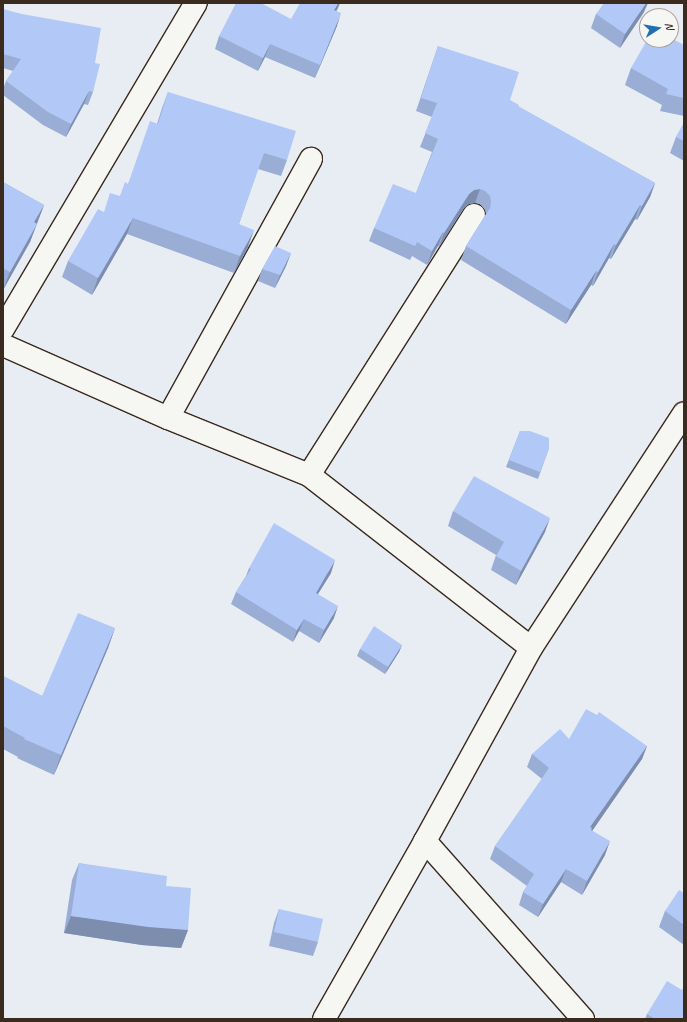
<!DOCTYPE html>
<style>
body{margin:0}
#map{position:relative;width:687px;height:1022px;overflow:hidden;background:#e8edf3;font-family:Caveat,sans-serif}
div>[style]{position:absolute}
.roads{filter:drop-shadow(1px 0 #3b2a1e) drop-shadow(-1px 0 #3b2a1e) drop-shadow(0 1px #3b2a1e) drop-shadow(0 -1px #3b2a1e)}
.minor>*{height:22px;margin:-11px;padding:0 11px;transform-origin:11px;border-radius:11px;background:#f6f6f2}
.wall>*{inset:0;background:#99add5}
.shaded-wall>*{inset:0;background:#7d8dae}
.building>*{inset:0;background:#b2c9f8}
span{translate:-50% -50%;white-space:nowrap;text-align:center;line-height:1.15;-webkit-text-stroke:3.5px #f6f6f2;paint-order:stroke}
.frame{position:absolute;inset:0;border:4px solid #3b2a1e;pointer-events:none}
.north{position:absolute;left:639px;top:8px;width:40px;height:40px;box-sizing:border-box;background:#f6f6f2;border:1px solid #aba49d;border-radius:50%;rotate:78deg;font-size:11px;font-weight:700;line-height:16px;text-align:center;color:#3b2a1e}
.north::after{content:'';display:block;margin:auto;width:14px;height:18px;background:#1f6fb2;clip-path:polygon(50% 0,100% 100%,50% 72%,0 100%)}
</style>
<div id="map">
<div class="roads">
<div class="minor">
<div style="left:3px;top:329px;width:379px;rotate:-59.4deg"></div>
<div style="left:3px;top:345px;width:180px;rotate:23.9deg"></div>
<div style="left:168px;top:418px;width:152px;rotate:22deg"></div>
<div style="left:309px;top:475px;width:281px;rotate:37.9deg"></div>
<div style="left:168px;top:418px;width:296px;rotate:-61.1deg"></div>
<div style="left:309px;top:475px;width:308px;rotate:-57.6deg"></div>
<div style="left:425px;top:841px;width:238px;rotate:48.4deg"></div>
<div style="left:324px;top:1019px;width:205px;rotate:-60.4deg"></div>
<div style="left:425px;top:841px;width:220px;rotate:-61.2deg"></div>
<div style="left:531px;top:648px;width:280px;rotate:-56.9deg"></div>
</div>
</div>
<div class="wall">
<div style="clip-path:polygon(338px 8px,336px 11px,337px 26px,315px 78px,265px 57px,258px 71px,215px 49px,219px 36px)"></div>
<div style="clip-path:polygon(3px 9px,95px 63px,93px 92px,88px 105px,84px 104px,66px 137px,43px 125px,3px 95px,3px 89px,6px 81px,13px 71px,3px 68px)"></div>
<div style="clip-path:polygon(644px 12px,620px 48px,591px 28px,596px 14px)"></div>
<div style="clip-path:polygon(684px 45px,684px 116px,660px 111px,662px 105px,625px 85px,631px 68px)"></div>
<div style="clip-path:polygon(438px 46px,510px 100px,519px 107px,655px 183px,650px 197px,637px 220px,635px 219px,611px 259px,609px 258px,593px 286px,591px 285px,566px 324px,461px 260px,466px 246px,486px 214px,485px 210px,480px 204px,475px 203px,469px 204px,464px 208px,439px 247px,438px 246px,427px 265px,412px 256px,410px 260px,369px 241px,374px 228px,416px 193px,432px 152px,420px 147px,432px 117px,416px 111px)"></div>
<div style="clip-path:polygon(168px 92px,287px 160px,281px 176px,258px 169px,239px 224px,248px 247px,234px 273px,127px 234px,92px 295px,62px 277px,68px 261px,120px 196px,128px 184px,157px 124px,162px 108px)"></div>
<div style="clip-path:polygon(684px 123px,684px 161px,670px 153px,676px 137px)"></div>
<div style="clip-path:polygon(3px 182px,44px 205px,30px 242px,3px 290px)"></div>
<div style="clip-path:polygon(291px 253px,286px 266px,275px 288px,258px 281px,262px 269px)"></div>
<div style="clip-path:polygon(520px 431px,549px 448px,538px 479px,506px 467px)"></div>
<div style="clip-path:polygon(453px 511px,545px 532px,516px 585px,491px 570px,496px 555px,448px 526px)"></div>
<div style="clip-path:polygon(249px 568px,331px 573px,318px 594px,334px 618px,319px 643px,299px 631px,293px 642px,231px 604px,236px 592px,246px 576px)"></div>
<div style="clip-path:polygon(115px 628px,108px 648px,54px 775px,17px 758px,18px 757px,3px 749px,3px 676px,42px 696px)"></div>
<div style="clip-path:polygon(402px 645px,399px 652px,385px 674px,357px 656px,360px 649px)"></div>
<div style="clip-path:polygon(569px 739px,647px 746px,642px 759px,592px 831px,605px 855px,582px 895px,561px 882px,538px 917px,519px 905px,523px 892px,527px 886px,490px 859px,495px 846px,542px 779px,527px 767px,532px 754px)"></div>
<div style="clip-path:polygon(79px 863px,166px 886px,188px 930px,181px 948px,142px 945px,64px 933px,72px 880px)"></div>
<div style="clip-path:polygon(684px 893px,684px 945px,659px 927px,665px 911px)"></div>
<div style="clip-path:polygon(279px 909px,318px 942px,313px 956px,269px 946px,274px 923px)"></div>
<div style="clip-path:polygon(682px 990px,684px 1019px,645px 1019px,647px 1014px)"></div>
</div>
<div class="shaded-wall">
<div style="clip-path:polygon(338px 3px,340px 3px,338px 8px,329px 23px,334px 10px)"></div>
<div style="clip-path:polygon(646px 3px,648px 3px,644px 12px,620px 48px,625px 34px)"></div>
<div style="clip-path:polygon(341px 13px,337px 26px,315px 78px,320px 65px)"></div>
<div style="clip-path:polygon(270px 44px,265px 57px,258px 71px,263px 58px)"></div>
<div style="clip-path:polygon(89px 91px,84px 104px,66px 137px,71px 124px)"></div>
<div style="clip-path:polygon(655px 183px,650px 197px,637px 220px,642px 206px)"></div>
<div style="clip-path:polygon(480px 189px,475px 203px,469px 204px,464px 208px,439px 247px,444px 233px,469px 194px,474px 190px)"></div>
<div style="clip-path:polygon(44px 205px,30px 242px,3px 290px,10px 272px,34px 222px)"></div>
<div style="clip-path:polygon(640px 205px,635px 219px,611px 259px,616px 245px)"></div>
<div style="clip-path:polygon(133px 218px,127px 234px,92px 295px,98px 278px)"></div>
<div style="clip-path:polygon(254px 230px,248px 247px,234px 273px,240px 256px)"></div>
<div style="clip-path:polygon(443px 232px,438px 246px,427px 265px,432px 251px)"></div>
<div style="clip-path:polygon(614px 244px,609px 258px,593px 286px,598px 272px)"></div>
<div style="clip-path:polygon(291px 253px,286px 266px,275px 288px,280px 275px)"></div>
<div style="clip-path:polygon(596px 271px,591px 285px,566px 324px,571px 310px)"></div>
<div style="clip-path:polygon(550px 518px,545px 532px,516px 585px,521px 571px)"></div>
<div style="clip-path:polygon(335px 560px,331px 573px,311px 605px,316px 593px)"></div>
<div style="clip-path:polygon(338px 606px,334px 618px,319px 643px,324px 630px)"></div>
<div style="clip-path:polygon(304px 619px,299px 631px,293px 642px,297px 630px)"></div>
<div style="clip-path:polygon(115px 628px,108px 648px,54px 775px,61px 755px)"></div>
<div style="clip-path:polygon(402px 645px,399px 652px,385px 674px,388px 667px)"></div>
<div style="clip-path:polygon(647px 746px,642px 759px,590px 834px,590px 827px)"></div>
<div style="clip-path:polygon(610px 841px,605px 855px,582px 895px,587px 881px)"></div>
<div style="clip-path:polygon(566px 869px,561px 882px,538px 917px,543px 904px)"></div>
<div style="clip-path:polygon(71px 916px,188px 930px,181px 948px,142px 945px,64px 933px)"></div>
</div>
<div class="building">
<div style="clip-path:polygon(236px 3px,261px 3px,291px 19px,300px 3px,338px 3px,334px 10px,341px 13px,320px 65px,270px 44px,263px 58px,219px 36px)"></div>
<div style="clip-path:polygon(604px 3px,646px 3px,625px 34px,596px 14px)"></div>
<div style="clip-path:polygon(3px 9px,22px 14px,101px 28px,95px 63px,100px 64px,93px 92px,89px 91px,71px 124px,48px 112px,6px 81px,21px 59px,3px 54px)"></div>
<div style="clip-path:polygon(671px 38px,684px 45px,684px 98px,666px 94px,668px 89px,631px 68px,647px 40px,671px 40px)"></div>
<div style="clip-path:polygon(438px 46px,519px 72px,510px 100px,519px 105px,518px 106px,655px 183px,642px 206px,640px 205px,616px 245px,614px 244px,598px 272px,596px 271px,571px 310px,466px 246px,490px 208px,491px 202px,490px 196px,485px 191px,480px 189px,474px 190px,469px 194px,444px 233px,443px 232px,432px 251px,417px 242px,415px 246px,374px 228px,393px 184px,416px 193px,438px 139px,425px 133px,437px 103px,421px 98px)"></div>
<div style="clip-path:polygon(168px 92px,296px 131px,287px 160px,264px 153px,239px 224px,254px 230px,240px 256px,133px 218px,98px 278px,68px 261px,98px 209px,104px 212px,110px 193px,120px 196px,125px 182px,128px 184px,150px 121px,158px 124px)"></div>
<div style="clip-path:polygon(684px 123px,684px 141px,676px 137px)"></div>
<div style="clip-path:polygon(3px 182px,44px 205px,34px 222px,37px 224px,10px 272px,3px 268px)"></div>
<div style="clip-path:polygon(275px 246px,291px 253px,280px 275px,262px 269px)"></div>
<div style="clip-path:polygon(520px 431px,530px 431px,549px 438px,549px 448px,540px 472px,509px 460px)"></div>
<div style="clip-path:polygon(474px 476px,550px 518px,521px 571px,496px 556px,504px 542px,453px 511px)"></div>
<div style="clip-path:polygon(274px 523px,335px 560px,316px 593px,338px 606px,324px 630px,304px 619px,297px 630px,236px 592px,251px 569px,249px 568px)"></div>
<div style="clip-path:polygon(78px 613px,115px 628px,61px 755px,24px 739px,25px 738px,3px 726px,3px 676px,42px 696px)"></div>
<div style="clip-path:polygon(374px 626px,402px 645px,388px 667px,360px 649px)"></div>
<div style="clip-path:polygon(586px 709px,597px 715px,599px 712px,647px 746px,590px 827px,592px 828px,591px 830px,610px 841px,587px 881px,566px 869px,543px 904px,523px 892px,534px 874px,495px 846px,549px 768px,532px 754px,560px 729px,569px 739px)"></div>
<div style="clip-path:polygon(79px 863px,167px 876px,166px 886px,191px 888px,188px 930px,148px 927px,71px 916px)"></div>
<div style="clip-path:polygon(679px 890px,684px 893px,684px 925px,665px 911px)"></div>
<div style="clip-path:polygon(279px 909px,323px 919px,318px 942px,274px 932px)"></div>
<div style="clip-path:polygon(667px 981px,682px 990px,684px 986px,684px 1019px,655px 1019px,647px 1014px)"></div>
</div>
<div class="frame"></div>
<div class="north">N</div>
</div>
